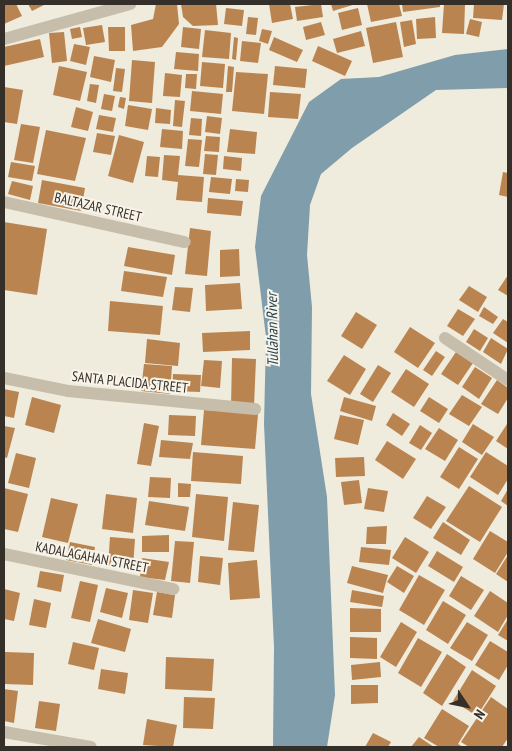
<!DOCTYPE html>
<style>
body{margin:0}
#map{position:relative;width:512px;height:751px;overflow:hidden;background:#efebdd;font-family:"PT Sans Narrow",sans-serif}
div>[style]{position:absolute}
.water>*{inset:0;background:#7f9daa}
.building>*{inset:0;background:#ba8451}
.minor>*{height:12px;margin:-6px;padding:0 6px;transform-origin:6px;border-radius:6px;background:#c6beaa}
span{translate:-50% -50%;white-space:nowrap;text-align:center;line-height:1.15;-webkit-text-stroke:4px #f8f4e9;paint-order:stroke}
.street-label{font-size:14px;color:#352f29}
.water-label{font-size:15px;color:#224352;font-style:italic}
.frame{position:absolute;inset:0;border:5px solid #352f29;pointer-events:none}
.north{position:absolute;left:442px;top:681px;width:50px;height:50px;-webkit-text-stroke:4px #f8f4e9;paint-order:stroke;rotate:124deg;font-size:14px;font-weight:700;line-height:20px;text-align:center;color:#352f29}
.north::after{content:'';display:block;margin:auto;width:18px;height:22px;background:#352f29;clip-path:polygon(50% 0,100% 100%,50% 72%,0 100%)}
</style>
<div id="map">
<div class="water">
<div style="clip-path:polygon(508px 49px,508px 88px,436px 90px,352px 148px,321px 174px,310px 205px,307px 255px,312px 307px,311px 394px,327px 497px,335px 695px,327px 747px,273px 747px,274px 647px,264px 424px,266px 337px,255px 247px,261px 196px,309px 102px,341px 79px,379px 77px,455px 55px)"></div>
</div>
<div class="building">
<div style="clip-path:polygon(4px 4px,16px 4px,22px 16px,4px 24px)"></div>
<div style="clip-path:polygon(28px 4px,46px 4px,32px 11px)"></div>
<div style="clip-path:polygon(156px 4px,177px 4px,179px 24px,162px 47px,133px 51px,131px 25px,153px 19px)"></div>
<div style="clip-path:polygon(181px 4px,216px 4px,218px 25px,193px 26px,183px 17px)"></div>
<div style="clip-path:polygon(269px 4px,290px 4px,293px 19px,272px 23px)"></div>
<div style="clip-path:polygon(321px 4px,323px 17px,297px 21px,295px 7px)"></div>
<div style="clip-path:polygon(331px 4px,356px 4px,333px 11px)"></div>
<div style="clip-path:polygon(367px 4px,399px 4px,402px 16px,371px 22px)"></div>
<div style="clip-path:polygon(402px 4px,440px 4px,440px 7px,403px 12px)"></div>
<div style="clip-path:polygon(444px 4px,465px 4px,464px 34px,442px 33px)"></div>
<div style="clip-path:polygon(474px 4px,504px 4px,502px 20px,473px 18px)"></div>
<div style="clip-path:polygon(226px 8px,244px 10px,242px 26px,224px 24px)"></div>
<div style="clip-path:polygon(358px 8px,362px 25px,342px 30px,338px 13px)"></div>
<div style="clip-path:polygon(248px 17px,258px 18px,256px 35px,246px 34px)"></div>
<div style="clip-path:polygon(435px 17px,436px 38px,417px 39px,416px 19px)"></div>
<div style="clip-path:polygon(470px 19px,482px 22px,479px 37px,466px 34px)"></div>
<div style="clip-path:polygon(412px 20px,416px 44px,404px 47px,400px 22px)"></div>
<div style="clip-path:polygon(321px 22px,325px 35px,306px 40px,303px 27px)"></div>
<div style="clip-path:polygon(396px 22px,403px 57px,373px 63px,366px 28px)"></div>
<div style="clip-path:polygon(102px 25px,105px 42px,86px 45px,83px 28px)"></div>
<div style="clip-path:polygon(80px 27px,82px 37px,72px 39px,70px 29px)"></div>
<div style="clip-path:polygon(108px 27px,125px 27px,125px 51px,109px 51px)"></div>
<div style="clip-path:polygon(183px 27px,201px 29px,199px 49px,181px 47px)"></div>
<div style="clip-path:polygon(262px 29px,272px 31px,268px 44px,259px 41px)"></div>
<div style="clip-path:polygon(205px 30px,231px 33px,229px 59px,202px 57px)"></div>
<div style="clip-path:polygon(361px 31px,365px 46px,337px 53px,333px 39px)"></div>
<div style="clip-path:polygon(64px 32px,67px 61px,52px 63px,49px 33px)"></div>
<div style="clip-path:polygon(234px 37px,238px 38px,236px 60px,232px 59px)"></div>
<div style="clip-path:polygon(274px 37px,303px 50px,297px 62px,269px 50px)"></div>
<div style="clip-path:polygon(40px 39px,44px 57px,4px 66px,4px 47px)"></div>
<div style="clip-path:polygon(242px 41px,261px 43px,258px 63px,240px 61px)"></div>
<div style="clip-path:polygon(74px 44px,90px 47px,86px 65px,70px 61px)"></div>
<div style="clip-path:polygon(318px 46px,352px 61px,345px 76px,312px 61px)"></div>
<div style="clip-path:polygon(176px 52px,199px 54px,198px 71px,174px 69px)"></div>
<div style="clip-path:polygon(94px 56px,115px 60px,111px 82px,90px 77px)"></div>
<div style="clip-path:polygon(132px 60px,155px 62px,152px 103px,129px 101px)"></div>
<div style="clip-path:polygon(202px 62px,225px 64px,223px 88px,200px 86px)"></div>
<div style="clip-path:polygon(59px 66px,87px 72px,80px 101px,53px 95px)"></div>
<div style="clip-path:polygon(228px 66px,234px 67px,232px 92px,226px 92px)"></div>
<div style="clip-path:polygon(275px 66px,307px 69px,305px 88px,273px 85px)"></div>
<div style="clip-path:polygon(116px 68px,125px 69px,122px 92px,113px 91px)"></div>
<div style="clip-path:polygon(236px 72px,268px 74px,264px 114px,232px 111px)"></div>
<div style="clip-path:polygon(165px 73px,182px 75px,180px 97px,163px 96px)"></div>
<div style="clip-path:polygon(186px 74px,197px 74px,196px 89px,185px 88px)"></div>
<div style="clip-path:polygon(90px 84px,99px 85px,96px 103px,87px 101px)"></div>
<div style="clip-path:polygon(4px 87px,23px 90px,17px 124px,4px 122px)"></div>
<div style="clip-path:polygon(192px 91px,223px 94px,221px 114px,190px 111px)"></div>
<div style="clip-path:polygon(270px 92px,301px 94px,298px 119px,268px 117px)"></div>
<div style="clip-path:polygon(104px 94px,115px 96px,112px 111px,101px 109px)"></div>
<div style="clip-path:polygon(120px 97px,126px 98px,124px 109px,118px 107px)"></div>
<div style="clip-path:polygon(175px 100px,185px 101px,182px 127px,173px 126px)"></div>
<div style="clip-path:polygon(128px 105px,152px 109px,148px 130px,125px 126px)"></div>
<div style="clip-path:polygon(76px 107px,93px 112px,88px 131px,71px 127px)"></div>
<div style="clip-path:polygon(156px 108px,171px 110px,170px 124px,155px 123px)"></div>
<div style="clip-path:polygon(99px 115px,116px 118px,113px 132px,96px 129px)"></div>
<div style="clip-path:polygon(207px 116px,222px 118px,220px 134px,205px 132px)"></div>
<div style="clip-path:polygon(191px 118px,202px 119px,201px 136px,189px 135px)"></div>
<div style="clip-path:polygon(21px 124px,40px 127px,33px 163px,14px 160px)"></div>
<div style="clip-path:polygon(162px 129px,183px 131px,182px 149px,160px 147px)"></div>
<div style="clip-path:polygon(230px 129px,257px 132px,255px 154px,227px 152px)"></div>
<div style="clip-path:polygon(46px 130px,86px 138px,75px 181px,37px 174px)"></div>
<div style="clip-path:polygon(97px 133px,115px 136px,111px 155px,93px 152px)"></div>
<div style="clip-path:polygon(119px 135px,144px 142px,133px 183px,108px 176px)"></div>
<div style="clip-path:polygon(206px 136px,220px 137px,219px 152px,204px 151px)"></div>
<div style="clip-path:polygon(188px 139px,202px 140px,199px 167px,185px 166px)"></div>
<div style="clip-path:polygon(205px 154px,218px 155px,216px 175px,203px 174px)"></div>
<div style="clip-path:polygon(164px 155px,180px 156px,178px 175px,204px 177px,202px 202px,176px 200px,178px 182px,162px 180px)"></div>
<div style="clip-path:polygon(147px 156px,160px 157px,158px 177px,145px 176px)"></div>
<div style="clip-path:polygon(224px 156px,242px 158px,241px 171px,223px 169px)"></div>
<div style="clip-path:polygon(11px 162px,35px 166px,32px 181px,8px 177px)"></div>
<div style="clip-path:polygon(503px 172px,508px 173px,508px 197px,499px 195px)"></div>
<div style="clip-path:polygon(211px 177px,232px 179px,230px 194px,209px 192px)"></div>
<div style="clip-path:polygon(236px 179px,249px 180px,248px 192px,235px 191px)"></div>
<div style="clip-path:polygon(42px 180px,85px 188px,81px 211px,38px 203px)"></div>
<div style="clip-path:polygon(12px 181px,33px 186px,30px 200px,8px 194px)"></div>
<div style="clip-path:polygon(208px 198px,243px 201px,241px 216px,207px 213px)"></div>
<div style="clip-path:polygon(4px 222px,47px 229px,37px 295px,4px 290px)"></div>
<div style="clip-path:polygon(190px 228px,211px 231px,207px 276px,185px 274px)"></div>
<div style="clip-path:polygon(128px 247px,175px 255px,172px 275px,124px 266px)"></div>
<div style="clip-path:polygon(239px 249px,240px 276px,220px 277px,220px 250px)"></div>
<div style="clip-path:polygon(124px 271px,167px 277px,163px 297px,121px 291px)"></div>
<div style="clip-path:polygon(508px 275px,508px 296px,498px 290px)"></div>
<div style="clip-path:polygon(240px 283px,242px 309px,206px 311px,205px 285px)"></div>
<div style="clip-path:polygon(469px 286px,487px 297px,478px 312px,459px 300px)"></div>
<div style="clip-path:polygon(175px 287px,193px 288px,190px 312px,172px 310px)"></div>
<div style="clip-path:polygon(110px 301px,163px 306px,160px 335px,108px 331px)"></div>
<div style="clip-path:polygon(484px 307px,498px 317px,493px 324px,479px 316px)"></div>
<div style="clip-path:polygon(458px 309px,475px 319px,463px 336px,447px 326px)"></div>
<div style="clip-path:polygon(356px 312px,377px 325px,362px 349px,341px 336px)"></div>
<div style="clip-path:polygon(503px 319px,508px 322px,508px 343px,493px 333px)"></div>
<div style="clip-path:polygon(410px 327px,435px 343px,418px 368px,394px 352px)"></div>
<div style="clip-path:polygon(474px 329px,488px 338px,480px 351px,466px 342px)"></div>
<div style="clip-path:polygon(250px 331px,250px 350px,203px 352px,202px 333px)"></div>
<div style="clip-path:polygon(491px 338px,508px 349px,501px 364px,483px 352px)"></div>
<div style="clip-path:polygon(147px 339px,180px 343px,178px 366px,145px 363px)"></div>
<div style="clip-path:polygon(436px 351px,445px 357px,432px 376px,423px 370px)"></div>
<div style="clip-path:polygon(456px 352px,473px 363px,458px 385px,441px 374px)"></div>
<div style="clip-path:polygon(344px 355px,366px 369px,350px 395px,327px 381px)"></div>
<div style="clip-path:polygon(232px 358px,256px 359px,254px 406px,231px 406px)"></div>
<div style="clip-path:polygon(204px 360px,222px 361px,220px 388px,201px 386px)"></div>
<div style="clip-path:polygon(144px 364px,172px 366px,170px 394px,141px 391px)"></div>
<div style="clip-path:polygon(378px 365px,391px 373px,373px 402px,360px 394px)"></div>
<div style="clip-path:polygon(475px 367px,492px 378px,479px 399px,462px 387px)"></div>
<div style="clip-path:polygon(406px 369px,429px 384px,414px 407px,391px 392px)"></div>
<div style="clip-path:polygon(173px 374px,201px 375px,200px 392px,172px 391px)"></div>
<div style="clip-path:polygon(497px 380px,508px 388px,508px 398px,498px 414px,481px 404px)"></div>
<div style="clip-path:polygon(4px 389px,19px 392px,14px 418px,4px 416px)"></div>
<div style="clip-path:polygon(462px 395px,482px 407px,469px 426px,449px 414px)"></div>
<div style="clip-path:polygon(32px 397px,61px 405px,54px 433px,25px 425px)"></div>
<div style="clip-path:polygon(344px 397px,376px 406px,372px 421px,340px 411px)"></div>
<div style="clip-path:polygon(429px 397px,448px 409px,439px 423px,420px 411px)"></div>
<div style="clip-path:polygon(204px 410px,258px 414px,255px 449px,201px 445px)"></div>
<div style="clip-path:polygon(393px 413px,410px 424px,402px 436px,386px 425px)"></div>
<div style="clip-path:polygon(169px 415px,196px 416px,195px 436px,168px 435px)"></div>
<div style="clip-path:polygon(340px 415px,364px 420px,358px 445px,334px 439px)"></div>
<div style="clip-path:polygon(144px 423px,159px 426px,151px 466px,137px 464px)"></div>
<div style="clip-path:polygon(473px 424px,494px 437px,482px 455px,462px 442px)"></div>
<div style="clip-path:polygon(507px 424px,508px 425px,508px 449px,496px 441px)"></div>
<div style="clip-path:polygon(420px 425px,432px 433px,421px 450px,409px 443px)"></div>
<div style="clip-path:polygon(4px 426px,15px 428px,7px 458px,4px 457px)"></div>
<div style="clip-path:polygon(439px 428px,458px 440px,445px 461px,425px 449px)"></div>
<div style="clip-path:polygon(161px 440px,193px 443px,190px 459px,159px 457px)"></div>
<div style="clip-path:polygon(387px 441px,416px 459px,403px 479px,375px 460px)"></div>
<div style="clip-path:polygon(459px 447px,478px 459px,459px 489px,440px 477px)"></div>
<div style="clip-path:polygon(193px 452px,243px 456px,241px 484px,191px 481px)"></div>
<div style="clip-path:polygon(486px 452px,508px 466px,508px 479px,498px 495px,470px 477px)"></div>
<div style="clip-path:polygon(16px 453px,36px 458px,29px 488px,8px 483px)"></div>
<div style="clip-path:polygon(364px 457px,365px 476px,336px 477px,335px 458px)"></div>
<div style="clip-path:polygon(150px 477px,171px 478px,170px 498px,148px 497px)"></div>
<div style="clip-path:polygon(359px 480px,362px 503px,344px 505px,341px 482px)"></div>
<div style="clip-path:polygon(178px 483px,191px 484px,190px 497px,178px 497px)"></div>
<div style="clip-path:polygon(469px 486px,502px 507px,480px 542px,446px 521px)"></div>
<div style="clip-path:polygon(4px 488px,28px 494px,18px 532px,4px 529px)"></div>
<div style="clip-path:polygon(368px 488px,388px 491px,384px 512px,364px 509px)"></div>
<div style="clip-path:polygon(508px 489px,508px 506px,501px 501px)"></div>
<div style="clip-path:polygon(106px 494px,137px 498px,133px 533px,102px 529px)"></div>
<div style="clip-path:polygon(196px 494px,228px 497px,224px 541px,192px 537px)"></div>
<div style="clip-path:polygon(427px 496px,446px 507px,431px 529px,413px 518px)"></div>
<div style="clip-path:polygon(51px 498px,78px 504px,68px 543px,42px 537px)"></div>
<div style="clip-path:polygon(149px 501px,189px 507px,185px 531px,145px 525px)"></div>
<div style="clip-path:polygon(233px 502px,259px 505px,254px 552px,228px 550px)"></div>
<div style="clip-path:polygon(443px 522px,470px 540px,461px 555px,433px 538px)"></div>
<div style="clip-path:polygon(387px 526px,386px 544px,366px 544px,367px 527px)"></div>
<div style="clip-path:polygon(490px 531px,508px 542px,508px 552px,495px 573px,473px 559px)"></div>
<div style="clip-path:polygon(169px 535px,169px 552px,142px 552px,142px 536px)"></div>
<div style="clip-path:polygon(110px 537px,135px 539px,133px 567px,108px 566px)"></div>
<div style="clip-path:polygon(405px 537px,429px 552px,416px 573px,392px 558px)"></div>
<div style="clip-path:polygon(175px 541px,194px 542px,190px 583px,171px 581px)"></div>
<div style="clip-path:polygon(70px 542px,95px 547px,92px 565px,66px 560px)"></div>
<div style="clip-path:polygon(361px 547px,391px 550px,389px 565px,359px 562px)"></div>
<div style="clip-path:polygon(437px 551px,463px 567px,454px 582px,428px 566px)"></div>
<div style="clip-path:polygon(508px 555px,508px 582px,496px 574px)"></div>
<div style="clip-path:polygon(200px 556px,223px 558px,220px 585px,198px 582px)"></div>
<div style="clip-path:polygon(142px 558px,169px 562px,165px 580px,140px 577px)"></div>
<div style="clip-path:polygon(257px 560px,260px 598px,230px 600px,228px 563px)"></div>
<div style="clip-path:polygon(352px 566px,388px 575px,383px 593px,347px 583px)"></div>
<div style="clip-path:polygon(397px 566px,414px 576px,404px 593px,387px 582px)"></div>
<div style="clip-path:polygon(40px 571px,64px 575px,61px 592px,37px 587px)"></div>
<div style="clip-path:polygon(419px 575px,445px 590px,424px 625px,399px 610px)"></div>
<div style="clip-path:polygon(461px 576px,484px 590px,471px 610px,449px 596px)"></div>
<div style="clip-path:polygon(80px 581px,98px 585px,90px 622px,71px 618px)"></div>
<div style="clip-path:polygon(106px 588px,128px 593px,122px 618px,100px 612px)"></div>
<div style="clip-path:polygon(4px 589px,20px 593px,14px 621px,4px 619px)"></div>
<div style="clip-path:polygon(133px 590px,153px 593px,148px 623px,129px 620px)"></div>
<div style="clip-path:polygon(352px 590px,384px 596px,382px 607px,350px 602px)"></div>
<div style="clip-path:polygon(490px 591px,508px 603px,508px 615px,498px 632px,474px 616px)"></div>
<div style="clip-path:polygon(157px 592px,175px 595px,172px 618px,153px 615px)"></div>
<div style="clip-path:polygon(34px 599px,51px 603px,46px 628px,29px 625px)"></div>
<div style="clip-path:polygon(443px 601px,466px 615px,448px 644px,426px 630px)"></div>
<div style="clip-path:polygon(350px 608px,381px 609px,381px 632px,350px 632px)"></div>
<div style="clip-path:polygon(98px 619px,131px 629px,125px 652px,91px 643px)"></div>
<div style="clip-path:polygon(508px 619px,508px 641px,498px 635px)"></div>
<div style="clip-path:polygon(401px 622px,417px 632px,396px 667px,380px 657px)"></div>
<div style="clip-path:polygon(467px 622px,488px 635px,472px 661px,450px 648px)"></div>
<div style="clip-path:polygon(350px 637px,377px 638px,377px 659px,350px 658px)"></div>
<div style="clip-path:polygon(418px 638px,442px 652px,421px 687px,398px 673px)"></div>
<div style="clip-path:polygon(490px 641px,508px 652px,508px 665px,499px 680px,475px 665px)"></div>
<div style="clip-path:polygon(73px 642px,99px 648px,94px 670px,68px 664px)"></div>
<div style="clip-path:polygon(5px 652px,34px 653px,33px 685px,4px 684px)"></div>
<div style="clip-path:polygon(447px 654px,466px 667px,442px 706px,423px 693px)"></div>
<div style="clip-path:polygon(166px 657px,214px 659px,212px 691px,165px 689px)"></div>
<div style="clip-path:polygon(380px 662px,381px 677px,352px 680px,351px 665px)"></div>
<div style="clip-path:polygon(101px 669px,128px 673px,125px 694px,98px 689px)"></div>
<div style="clip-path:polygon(472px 670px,496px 686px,477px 716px,453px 701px)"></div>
<div style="clip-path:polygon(351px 685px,378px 685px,378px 703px,351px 704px)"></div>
<div style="clip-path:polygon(4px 689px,18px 691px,14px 723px,4px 721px)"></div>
<div style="clip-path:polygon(184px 697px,215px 698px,213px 729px,183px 728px)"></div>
<div style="clip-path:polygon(491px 697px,508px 709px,508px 738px,502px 747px,469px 747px,461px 742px)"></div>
<div style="clip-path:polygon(39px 701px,60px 704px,56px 731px,35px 728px)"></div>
<div style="clip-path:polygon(442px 709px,469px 726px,458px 744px,463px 747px,439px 747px,424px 738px)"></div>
<div style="clip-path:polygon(147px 719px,177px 725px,173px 747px,143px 745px)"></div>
<div style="clip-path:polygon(373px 733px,391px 742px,388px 747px,365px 747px)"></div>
<div style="clip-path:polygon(419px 737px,434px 747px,411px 747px)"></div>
</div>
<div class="minor">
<div style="left:4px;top:39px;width:131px;rotate:-15.5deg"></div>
<div style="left:4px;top:202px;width:185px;rotate:12.5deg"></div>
<div style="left:445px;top:338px;width:76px;rotate:33.7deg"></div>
<div style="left:4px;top:378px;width:65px;rotate:11.5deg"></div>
<div style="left:68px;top:391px;width:188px;rotate:5.5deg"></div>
<div style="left:4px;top:554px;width:173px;rotate:11.7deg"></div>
<div style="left:4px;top:732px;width:88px;rotate:9.8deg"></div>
</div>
<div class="street-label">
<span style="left:98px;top:207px;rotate:13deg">BALTAZAR STREET</span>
<span style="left:130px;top:382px;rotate:6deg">SANTA PLACIDA STREET</span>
<span style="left:92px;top:557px;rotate:11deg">KADALAGAHAN STREET</span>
</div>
<div class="water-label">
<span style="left:272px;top:330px;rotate:-91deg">Tullahan River</span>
</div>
<div class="frame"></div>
<div class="north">N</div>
</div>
